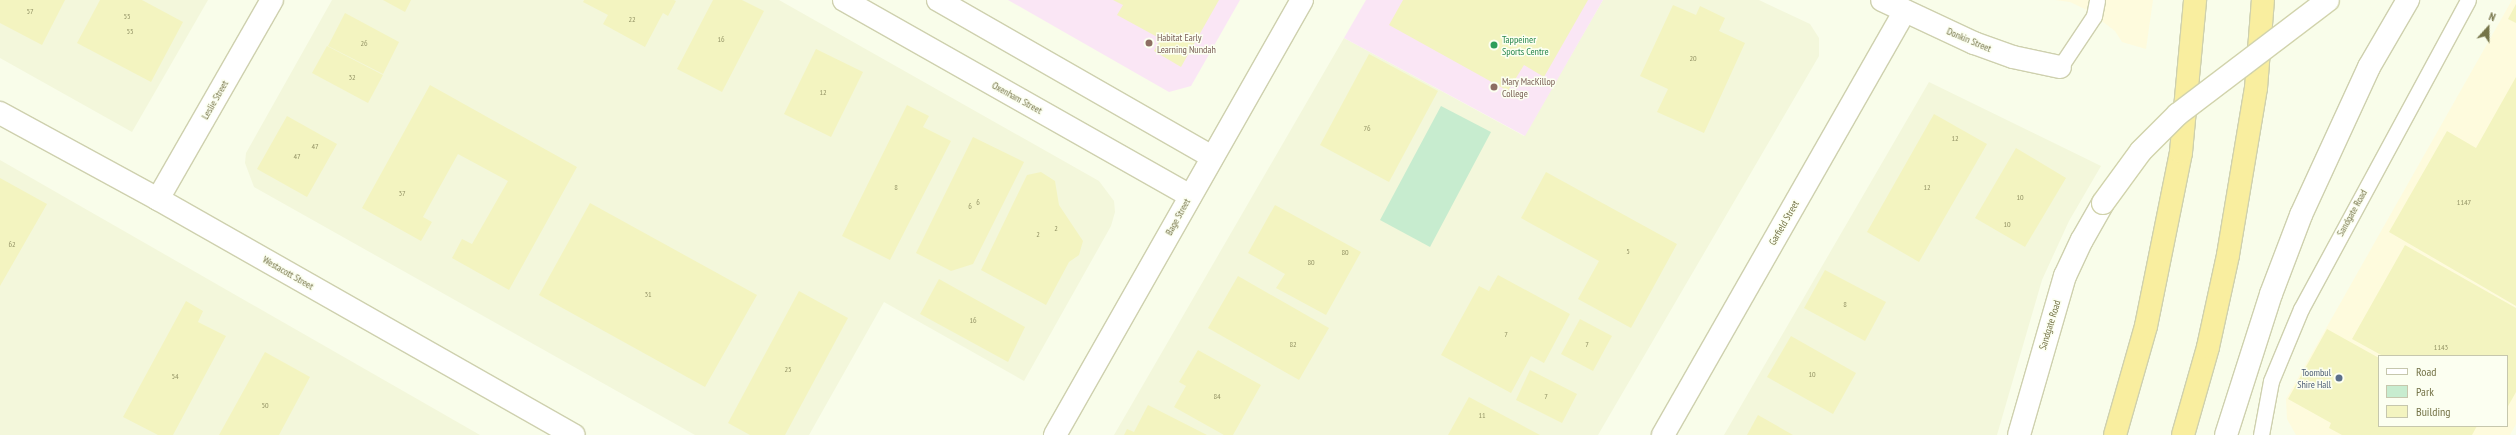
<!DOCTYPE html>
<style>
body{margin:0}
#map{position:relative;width:2516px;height:435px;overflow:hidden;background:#f9fdea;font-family:"PT Sans Narrow",sans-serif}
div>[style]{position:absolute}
.residential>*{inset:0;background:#f3f7db}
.commercial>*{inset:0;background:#fefbdd}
.education>*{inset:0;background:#fae6f5}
.green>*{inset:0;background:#c7eccf}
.building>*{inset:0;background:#f3f4c0}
.roads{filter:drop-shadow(1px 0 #ced0ae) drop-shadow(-1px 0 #ced0ae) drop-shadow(0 1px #ced0ae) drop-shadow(0 -1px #ced0ae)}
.lane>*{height:15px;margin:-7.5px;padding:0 7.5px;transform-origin:7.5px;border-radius:7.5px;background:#fff}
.street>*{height:22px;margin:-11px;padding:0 11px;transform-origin:11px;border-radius:11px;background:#fff}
.secondary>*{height:22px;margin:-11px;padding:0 11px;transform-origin:11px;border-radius:11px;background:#fff}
.highway>*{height:22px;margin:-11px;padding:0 11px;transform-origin:11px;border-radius:11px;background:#f9ee9f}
.bridges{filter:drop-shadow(1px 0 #d1d3ac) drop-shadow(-1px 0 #d1d3ac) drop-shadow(0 1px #d1d3ac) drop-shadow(0 -1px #d1d3ac)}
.secondary-bridge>*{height:22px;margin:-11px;padding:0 11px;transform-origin:11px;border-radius:11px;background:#fff}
.dots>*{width:11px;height:11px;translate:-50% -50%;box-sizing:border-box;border:2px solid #fcfff1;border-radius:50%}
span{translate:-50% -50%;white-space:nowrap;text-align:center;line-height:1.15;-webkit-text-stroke:3px #fcfff1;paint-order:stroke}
.number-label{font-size:8px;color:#949466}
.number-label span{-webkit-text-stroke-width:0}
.education-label{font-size:10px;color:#785e54}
.left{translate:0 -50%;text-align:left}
.leisure-label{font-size:10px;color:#27864d}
.street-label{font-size:10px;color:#757448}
.service-label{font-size:10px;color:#4e5e75}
.right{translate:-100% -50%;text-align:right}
.legend{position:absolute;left:2378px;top:355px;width:130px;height:72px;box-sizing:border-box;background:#fcfff1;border:1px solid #c6c7ad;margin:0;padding:5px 7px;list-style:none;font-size:12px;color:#757448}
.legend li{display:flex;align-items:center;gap:8px;height:20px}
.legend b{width:20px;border:1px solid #c6c7ad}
.north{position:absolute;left:2468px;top:8px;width:40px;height:40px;-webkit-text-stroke:3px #fcfff1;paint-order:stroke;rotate:21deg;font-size:11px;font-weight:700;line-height:16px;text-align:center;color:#757448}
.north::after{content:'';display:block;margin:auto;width:14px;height:18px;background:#757448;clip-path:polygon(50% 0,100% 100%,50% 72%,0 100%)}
</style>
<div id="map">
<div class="residential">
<div style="clip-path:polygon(0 0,208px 0,132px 132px,0 58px)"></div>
<div style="clip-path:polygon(332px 0,779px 0,1099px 181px,1114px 201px,1115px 212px,1111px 226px,1024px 381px,884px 302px,809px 435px,695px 435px,254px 187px,245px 163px,246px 153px)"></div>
<div style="clip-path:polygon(1603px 0,1759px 0,1810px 24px,1819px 38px,1819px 56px,1598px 435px,1114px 435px,1344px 38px,1524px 136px)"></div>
<div style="clip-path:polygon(1929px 82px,2101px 166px,2069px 221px,2042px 280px,1997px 435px,1724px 435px)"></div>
<div style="clip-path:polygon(0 160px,480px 435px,0 435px)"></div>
</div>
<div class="commercial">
<div style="clip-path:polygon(2055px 0,2153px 0,2146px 49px,2122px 42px,2115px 31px,2087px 10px,2070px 2px)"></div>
<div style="clip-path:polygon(evenodd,2512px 0,2516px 0,2516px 424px,2510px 435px,2296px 435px,2287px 419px,2286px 399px,2512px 0,2379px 356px,2507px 356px,2507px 426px,2379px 426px,2379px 356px)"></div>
</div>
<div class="education">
<div style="clip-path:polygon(1008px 0,1240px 0,1191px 86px,1169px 92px)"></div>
<div style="clip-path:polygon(1366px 0,1603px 0,1525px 136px,1344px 38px)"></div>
</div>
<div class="green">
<div style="clip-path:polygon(1441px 106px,1491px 132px,1430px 247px,1380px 220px)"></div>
</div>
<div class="building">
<div style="clip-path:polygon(0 0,65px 0,42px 45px,0 23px)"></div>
<div style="clip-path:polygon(100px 0,142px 0,183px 22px,151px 82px,77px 43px)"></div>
<div style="clip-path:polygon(383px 0,411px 0,405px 12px)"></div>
<div style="clip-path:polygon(584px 0,674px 0,676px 1px,668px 16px,663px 13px,645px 47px,603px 24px,608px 15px,583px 2px)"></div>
<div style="clip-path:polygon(713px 0,742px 0,764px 11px,722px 92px,677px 69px)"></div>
<div style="clip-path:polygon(1113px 0,1219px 0,1181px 67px,1154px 51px,1161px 39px,1117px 15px,1123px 5px)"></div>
<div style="clip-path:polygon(1403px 0,1588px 0,1544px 77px,1524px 65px,1508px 91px,1389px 25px)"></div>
<div style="clip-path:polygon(2516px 4px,2516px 23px,2508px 19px)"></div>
<div style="clip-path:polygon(1673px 5px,1696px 15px,1700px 6px,1725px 18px,1719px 31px,1745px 43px,1704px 133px,1657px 112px,1668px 89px,1640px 76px)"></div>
<div style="clip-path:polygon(345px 13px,399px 42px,383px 74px,328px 46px)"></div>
<div style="clip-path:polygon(327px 46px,383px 75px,368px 103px,312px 73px)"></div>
<div style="clip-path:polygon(816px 49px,863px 72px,831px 137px,784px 114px)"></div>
<div style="clip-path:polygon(1369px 54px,1438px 91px,1389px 182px,1320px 145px)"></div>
<div style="clip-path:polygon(2516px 77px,2516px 306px,2389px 232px,2447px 131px,2476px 148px)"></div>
<div style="clip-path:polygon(430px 85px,577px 167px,509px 290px,452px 258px,462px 239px,472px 244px,508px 181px,458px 154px,423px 217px,432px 222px,421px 241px,362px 208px)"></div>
<div style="clip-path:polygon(907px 105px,929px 116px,923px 127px,951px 141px,890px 260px,842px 236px)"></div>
<div style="clip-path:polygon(1934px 114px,1987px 144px,1919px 262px,1867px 232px)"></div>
<div style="clip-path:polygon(287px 116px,337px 144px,307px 197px,257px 169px)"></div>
<div style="clip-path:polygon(973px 137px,1024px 162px,973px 264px,951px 271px,916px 253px)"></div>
<div style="clip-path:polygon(2016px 148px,2066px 178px,2025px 247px,1975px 218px)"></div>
<div style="clip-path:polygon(1041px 172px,1055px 181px,1059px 205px,1083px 241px,1079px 255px,1069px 262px,1046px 305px,981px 270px,1027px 175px)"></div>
<div style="clip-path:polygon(1546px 172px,1677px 244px,1631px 328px,1578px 299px,1599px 261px,1521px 218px)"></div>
<div style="clip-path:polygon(0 178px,47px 204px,0 286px)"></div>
<div style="clip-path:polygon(590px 203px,757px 295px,705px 387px,539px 295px)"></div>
<div style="clip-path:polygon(1275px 205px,1361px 252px,1326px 315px,1276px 288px,1285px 274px,1248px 253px)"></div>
<div style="clip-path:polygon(2405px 245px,2516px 308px,2516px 392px,2507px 408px,2507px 356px,2383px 356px,2352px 339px)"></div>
<div style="clip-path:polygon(1825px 270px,1886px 302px,1865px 341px,1804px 308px)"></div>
<div style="clip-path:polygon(1498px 275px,1570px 314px,1544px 363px,1531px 356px,1511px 393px,1441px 355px,1479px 286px,1489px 291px)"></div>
<div style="clip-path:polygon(1238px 276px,1329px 328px,1299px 380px,1208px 328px)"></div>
<div style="clip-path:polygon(939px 279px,1025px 327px,1008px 362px,920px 314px)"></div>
<div style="clip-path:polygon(799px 291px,848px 318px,785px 435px,750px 435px,728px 423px)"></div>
<div style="clip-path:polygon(186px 301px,203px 311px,198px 322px,226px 336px,173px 435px,158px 435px,123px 417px)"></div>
<div style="clip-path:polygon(1580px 319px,1612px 336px,1593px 371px,1561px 354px)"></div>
<div style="clip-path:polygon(2327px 329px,2379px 358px,2379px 426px,2477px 426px,2472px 435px,2342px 435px,2329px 428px,2331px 423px,2288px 399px)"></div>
<div style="clip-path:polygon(1791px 336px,1856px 373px,1833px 414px,1767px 377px)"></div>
<div style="clip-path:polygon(1198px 350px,1261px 385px,1233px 435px,1224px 435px,1174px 407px,1186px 386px,1179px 382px)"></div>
<div style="clip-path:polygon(265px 352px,310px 377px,279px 435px,219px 435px)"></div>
<div style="clip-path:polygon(1530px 370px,1577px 394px,1562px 423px,1516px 400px)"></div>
<div style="clip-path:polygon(1469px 397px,1540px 435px,1448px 435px)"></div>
<div style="clip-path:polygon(1148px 405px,1207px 435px,1124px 435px,1127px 429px,1134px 432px)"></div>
<div style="clip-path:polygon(1758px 415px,1793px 435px,1747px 435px)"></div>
</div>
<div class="roads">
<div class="lane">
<div style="left:2060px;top:67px;width:61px;rotate:-56.3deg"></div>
<div style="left:2094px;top:16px;width:16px;rotate:-79deg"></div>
<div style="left:2261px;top:435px;width:55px;rotate:-79.5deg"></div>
<div style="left:2271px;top:381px;width:78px;rotate:-67.4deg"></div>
<div style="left:2301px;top:309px;width:351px;rotate:-61.6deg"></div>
</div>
<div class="street">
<div style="left:844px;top:0;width:398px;rotate:29.5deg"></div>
<div style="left:938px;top:0;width:316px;rotate:29.8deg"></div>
<div style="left:1882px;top:0;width:102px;rotate:25.1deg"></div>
<div style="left:1974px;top:43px;width:41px;rotate:19.7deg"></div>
<div style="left:2013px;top:57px;width:48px;rotate:12deg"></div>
<div style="left:0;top:113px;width:180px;rotate:28.6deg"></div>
<div style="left:158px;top:199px;width:478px;rotate:29.6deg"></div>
<div style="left:158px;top:199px;width:229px;rotate:-60.2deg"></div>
<div style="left:1055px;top:435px;width:500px;rotate:-60.41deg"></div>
<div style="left:1663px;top:435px;width:488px;rotate:-60.3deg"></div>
</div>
<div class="secondary">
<div style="left:2019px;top:435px;width:166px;rotate:-73.9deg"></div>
<div style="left:2065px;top:276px;width:40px;rotate:-65deg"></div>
<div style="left:2082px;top:240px;width:43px;rotate:-60.4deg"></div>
<div style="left:2226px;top:435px;width:148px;rotate:-72.3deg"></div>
<div style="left:2271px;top:294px;width:85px;rotate:-69.2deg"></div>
<div style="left:2301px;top:215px;width:163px;rotate:-65.3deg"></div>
<div style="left:2369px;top:67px;width:78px;rotate:-59.8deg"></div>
</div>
<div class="highway">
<div style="left:2115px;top:435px;width:113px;rotate:-74.1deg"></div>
<div style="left:2146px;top:326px;width:177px;rotate:-78.6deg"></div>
<div style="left:2181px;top:152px;width:153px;rotate:-84.7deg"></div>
<div style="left:2183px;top:435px;width:91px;rotate:-74.1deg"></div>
<div style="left:2208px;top:347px;width:94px;rotate:-77.7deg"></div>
<div style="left:2228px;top:255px;width:169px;rotate:-80.5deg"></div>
<div style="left:2256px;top:88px;width:88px;rotate:-85.5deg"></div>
</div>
</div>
<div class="bridges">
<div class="secondary-bridge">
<div style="left:2103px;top:203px;width:64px;rotate:-53.8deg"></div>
<div style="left:2141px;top:151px;width:52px;rotate:-45deg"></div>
<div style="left:2178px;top:114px;width:188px;rotate:-37.2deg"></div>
</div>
</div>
<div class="dots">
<div style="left:1149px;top:43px;background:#8d6e63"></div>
<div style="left:1494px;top:45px;background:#2e9e5b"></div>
<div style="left:1494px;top:87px;background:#8d6e63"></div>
<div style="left:2339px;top:378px;background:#5c6f8a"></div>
</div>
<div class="number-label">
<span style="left:30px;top:12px">57</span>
<span style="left:127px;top:17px">55</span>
<span style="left:632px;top:20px">22</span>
<span style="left:130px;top:32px">55</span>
<span style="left:721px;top:40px">16</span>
<span style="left:364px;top:44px">26</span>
<span style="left:1693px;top:59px">20</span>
<span style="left:352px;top:78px">32</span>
<span style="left:823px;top:93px">12</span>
<span style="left:1367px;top:129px">76</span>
<span style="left:1955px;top:139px">12</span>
<span style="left:315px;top:147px">47</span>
<span style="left:297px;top:157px">47</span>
<span style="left:896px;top:188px">8</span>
<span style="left:1927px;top:188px">12</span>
<span style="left:402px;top:194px">37</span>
<span style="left:2020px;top:198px">10</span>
<span style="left:978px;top:203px">6</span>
<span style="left:2464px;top:203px">1147</span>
<span style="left:970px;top:207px">6</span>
<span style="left:2007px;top:225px">10</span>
<span style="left:1056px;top:229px">2</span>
<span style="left:1038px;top:235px">2</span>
<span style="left:12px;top:245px">62</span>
<span style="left:1628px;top:252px">5</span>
<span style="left:1345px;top:253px">80</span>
<span style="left:1311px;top:263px">80</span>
<span style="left:648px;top:295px">31</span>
<span style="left:1845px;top:305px">8</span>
<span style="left:973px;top:321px">16</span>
<span style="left:1506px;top:335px">7</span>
<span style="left:1293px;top:345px">82</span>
<span style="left:1587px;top:345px">7</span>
<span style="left:2441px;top:348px">1143</span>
<span style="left:788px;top:370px">25</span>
<span style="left:1812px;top:375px">10</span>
<span style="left:175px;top:377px">54</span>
<span style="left:1217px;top:397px">84</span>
<span style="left:1546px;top:397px">7</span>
<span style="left:265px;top:406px">50</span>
<span style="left:1482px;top:416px">11</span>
</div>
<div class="education-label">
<span class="left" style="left:1157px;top:43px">Habitat Early<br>Learning Nundah</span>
<span class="left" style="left:1502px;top:87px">Mary MacKillop<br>College</span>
</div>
<div class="leisure-label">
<span class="left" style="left:1502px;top:45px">Tappeiner<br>Sports Centre</span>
</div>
<div class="street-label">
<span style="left:1969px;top:40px;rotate:23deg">Donkin Street</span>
<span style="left:1017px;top:98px;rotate:29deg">Oxenham Street</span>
<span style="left:215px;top:100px;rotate:-60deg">Leslie Street</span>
<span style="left:2352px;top:213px;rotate:-61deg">Sandgate Road</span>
<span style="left:1178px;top:217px;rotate:-61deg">Bage Street</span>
<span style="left:1784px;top:223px;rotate:-60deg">Garfield Street</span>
<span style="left:288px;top:273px;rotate:30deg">Westacott Street</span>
<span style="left:2050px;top:325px;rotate:-73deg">Sandgate Road</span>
</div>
<div class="service-label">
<span class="right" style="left:2331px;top:378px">Toombul<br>Shire Hall</span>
</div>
<ul class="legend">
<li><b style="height:5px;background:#fff"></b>Road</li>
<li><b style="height:11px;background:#c7eccf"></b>Park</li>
<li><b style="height:11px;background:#f3f4c0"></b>Building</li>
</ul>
<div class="north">N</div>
</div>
